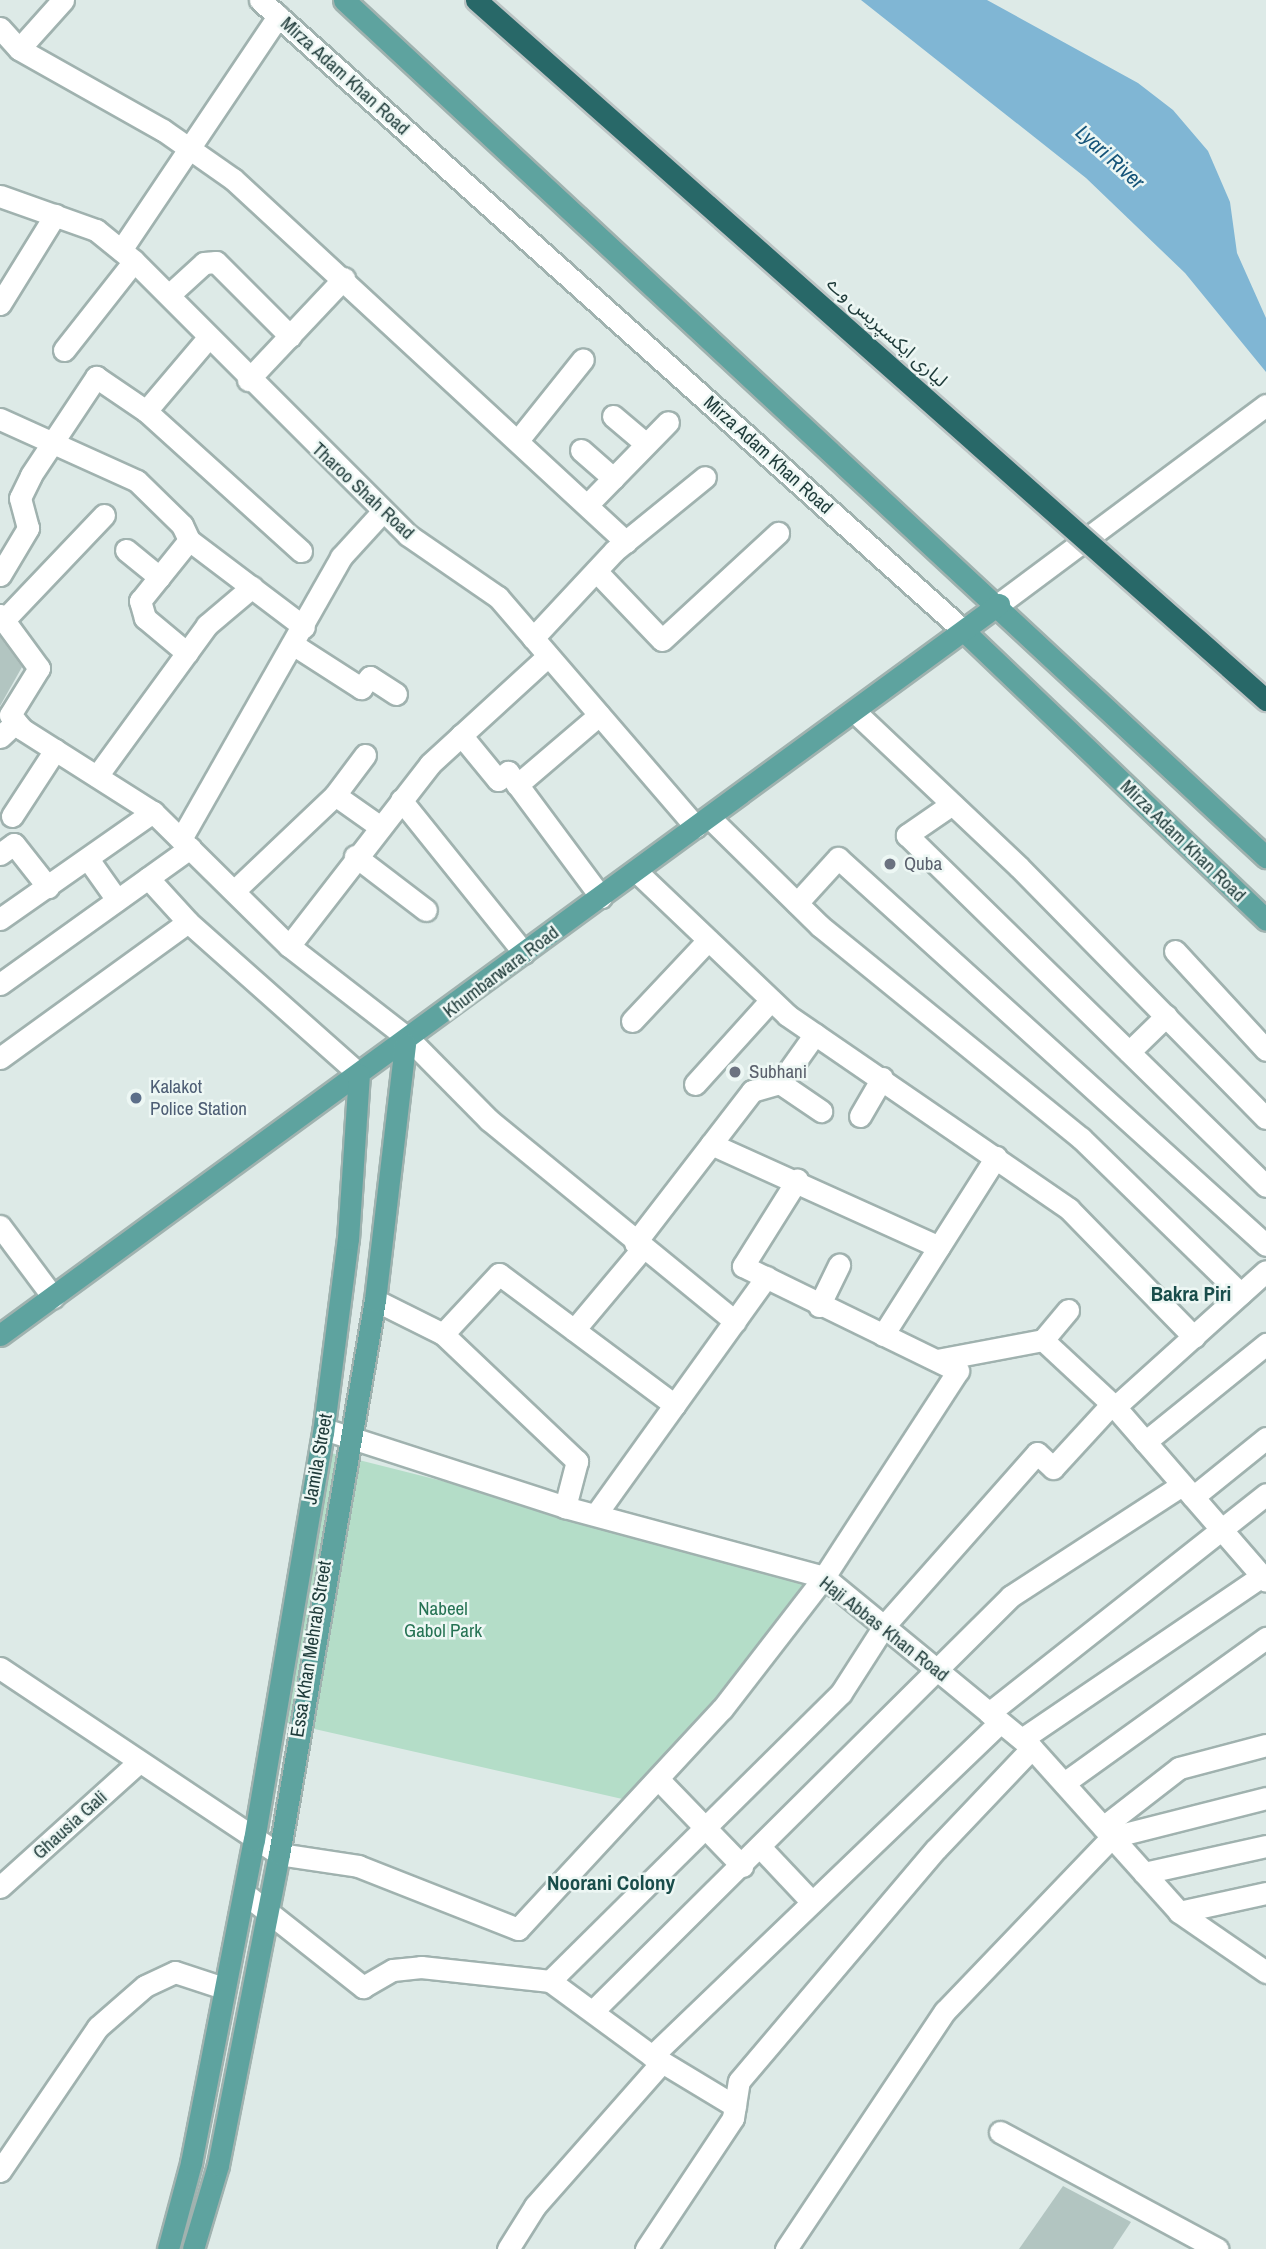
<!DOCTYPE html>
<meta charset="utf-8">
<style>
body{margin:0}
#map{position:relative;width:1266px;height:2249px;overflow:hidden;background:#ddeae7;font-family:"Archivo Narrow","Noto Sans Arabic",sans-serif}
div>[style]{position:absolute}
.green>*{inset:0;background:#b4ddc8}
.water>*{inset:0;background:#80b6d4}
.building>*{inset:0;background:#b2c5c1}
.roads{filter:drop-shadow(2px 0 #a0b2af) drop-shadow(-2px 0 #a0b2af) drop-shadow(0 2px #a0b2af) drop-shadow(0 -2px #a0b2af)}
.minor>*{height:21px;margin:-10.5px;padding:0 10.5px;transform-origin:10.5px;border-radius:10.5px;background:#fff}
.major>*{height:21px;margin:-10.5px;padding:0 10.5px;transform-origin:10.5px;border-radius:10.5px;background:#5ea39f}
.bridges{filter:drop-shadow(2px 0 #bcc4c4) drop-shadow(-2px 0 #bcc4c4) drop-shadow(0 2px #bcc4c4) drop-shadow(0 -2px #bcc4c4)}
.highway-bridge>*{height:21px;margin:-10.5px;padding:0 10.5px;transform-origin:10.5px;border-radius:10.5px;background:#286868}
.dots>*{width:19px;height:19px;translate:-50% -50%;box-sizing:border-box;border:4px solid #edf7f4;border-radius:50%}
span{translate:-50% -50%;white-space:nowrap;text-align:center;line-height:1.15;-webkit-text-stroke:5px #edf7f4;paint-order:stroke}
.street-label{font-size:19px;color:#1e3a39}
.worship-label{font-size:19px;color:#5b616d}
.left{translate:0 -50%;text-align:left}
.service-label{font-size:19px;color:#4e5e75}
.park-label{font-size:19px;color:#267354}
.water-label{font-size:21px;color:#155479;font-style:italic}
.neighbourhood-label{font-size:21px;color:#194d4b;font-weight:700}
</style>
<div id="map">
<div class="green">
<div style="clip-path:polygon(327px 1452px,824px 1577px,640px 1803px,284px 1722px)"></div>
</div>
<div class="water">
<div style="clip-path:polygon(861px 0,987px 0,1138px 83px,1173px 110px,1208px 151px,1230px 202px,1237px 253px,1266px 318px,1266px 372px,1185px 273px,1086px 178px)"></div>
</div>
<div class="building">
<div style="clip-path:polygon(0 637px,22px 667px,0 706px)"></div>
<div style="clip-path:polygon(1063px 2186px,1131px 2222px,1113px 2249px,1019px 2249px)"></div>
</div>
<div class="roads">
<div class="minor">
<div style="left:260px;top:0;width:945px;rotate:41.87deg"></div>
<div style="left:0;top:28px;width:28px;rotate:48deg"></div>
<div style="left:19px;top:49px;width:165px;rotate:29.4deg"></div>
<div style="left:163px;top:130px;width:85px;rotate:35deg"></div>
<div style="left:233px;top:179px;width:535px;rotate:42.73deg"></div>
<div style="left:19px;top:49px;width:66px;rotate:-48.1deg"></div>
<div style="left:0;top:196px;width:102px;rotate:19.5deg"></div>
<div style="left:96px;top:230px;width:49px;rotate:39.2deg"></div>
<div style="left:134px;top:261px;width:387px;rotate:45deg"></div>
<div style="left:408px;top:535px;width:109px;rotate:34.6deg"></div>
<div style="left:498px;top:597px;width:303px;rotate:49.3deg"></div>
<div style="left:121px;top:250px;width:282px;rotate:-56.1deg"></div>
<div style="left:170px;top:294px;width:46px;rotate:-42.4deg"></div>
<div style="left:204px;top:263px;width:12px;rotate:-5deg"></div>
<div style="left:216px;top:262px;width:105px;rotate:45deg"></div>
<div style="left:0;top:304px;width:105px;rotate:-58.3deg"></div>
<div style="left:64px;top:350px;width:113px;rotate:-51.8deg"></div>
<div style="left:248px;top:380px;width:140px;rotate:-46.7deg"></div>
<div style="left:146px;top:411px;width:94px;rotate:-49.7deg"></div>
<div style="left:613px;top:416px;width:43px;rotate:40.3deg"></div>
<div style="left:0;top:419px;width:150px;rotate:24.3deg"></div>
<div style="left:137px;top:481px;width:63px;rotate:44.4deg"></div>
<div style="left:182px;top:525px;width:17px;rotate:65deg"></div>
<div style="left:189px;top:540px;width:144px;rotate:37.1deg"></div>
<div style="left:519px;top:439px;width:102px;rotate:-51.3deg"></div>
<div style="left:581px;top:450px;width:43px;rotate:41.2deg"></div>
<div style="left:589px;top:503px;width:113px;rotate:-45.7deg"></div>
<div style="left:126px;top:550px;width:43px;rotate:39.3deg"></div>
<div style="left:596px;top:571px;width:95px;rotate:46.3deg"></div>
<div style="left:662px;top:640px;width:158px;rotate:-42.7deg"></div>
<div style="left:0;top:575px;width:55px;rotate:-59.2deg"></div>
<div style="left:28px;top:528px;width:31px;rotate:-105deg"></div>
<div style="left:20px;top:498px;width:25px;rotate:-64deg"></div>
<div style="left:31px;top:475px;width:118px;rotate:-56.4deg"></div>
<div style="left:96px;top:377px;width:60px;rotate:34.2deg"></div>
<div style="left:146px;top:411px;width:209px;rotate:42.1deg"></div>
<div style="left:999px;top:604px;width:333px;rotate:-36.7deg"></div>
<div style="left:0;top:615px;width:66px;rotate:53.7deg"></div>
<div style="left:39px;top:668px;width:55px;rotate:121.7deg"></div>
<div style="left:10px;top:715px;width:18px;rotate:49deg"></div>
<div style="left:22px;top:729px;width:155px;rotate:32.4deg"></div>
<div style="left:153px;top:812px;width:191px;rotate:44.6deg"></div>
<div style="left:289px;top:946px;width:153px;rotate:37.8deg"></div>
<div style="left:410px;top:1040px;width:112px;rotate:45.4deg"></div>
<div style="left:489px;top:1120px;width:318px;rotate:39.3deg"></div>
<div style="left:4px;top:620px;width:145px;rotate:-46.4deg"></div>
<div style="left:533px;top:638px;width:119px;rotate:-47deg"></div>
<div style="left:614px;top:551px;width:117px;rotate:-39.1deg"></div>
<div style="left:294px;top:645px;width:80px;rotate:32.7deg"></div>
<div style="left:361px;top:688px;width:14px;rotate:-51deg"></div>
<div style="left:370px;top:677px;width:31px;rotate:33deg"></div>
<div style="left:187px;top:653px;width:55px;rotate:-140.2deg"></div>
<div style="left:145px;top:618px;width:18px;rotate:-106deg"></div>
<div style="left:140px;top:601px;width:78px;rotate:-51.2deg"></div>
<div style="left:854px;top:711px;width:227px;rotate:43.4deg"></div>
<div style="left:1019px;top:867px;width:352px;rotate:45.5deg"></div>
<div style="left:461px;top:735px;width:58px;rotate:50.6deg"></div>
<div style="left:498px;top:780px;width:13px;rotate:-39deg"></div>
<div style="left:508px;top:772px;width:156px;rotate:53.4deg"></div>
<div style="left:0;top:737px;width:22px;rotate:-43deg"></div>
<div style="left:97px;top:776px;width:187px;rotate:-53.9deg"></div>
<div style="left:207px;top:625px;width:59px;rotate:-40.2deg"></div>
<div style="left:517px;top:785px;width:108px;rotate:-40.5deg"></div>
<div style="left:335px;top:795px;width:54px;rotate:35.2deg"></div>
<div style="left:401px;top:800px;width:196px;rotate:51.2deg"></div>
<div style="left:952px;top:804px;width:55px;rotate:145.4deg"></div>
<div style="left:907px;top:835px;width:502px;rotate:44.35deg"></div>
<div style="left:12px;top:816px;width:79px;rotate:-56.9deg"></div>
<div style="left:709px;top:817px;width:156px;rotate:44.5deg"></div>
<div style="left:820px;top:926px;width:336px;rotate:39.1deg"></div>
<div style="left:1081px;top:1138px;width:223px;rotate:44.3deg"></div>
<div style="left:181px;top:839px;width:324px;rotate:-60.4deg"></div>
<div style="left:341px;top:557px;width:62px;rotate:-47.6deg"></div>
<div style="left:0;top:854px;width:17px;rotate:-36deg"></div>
<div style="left:14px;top:844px;width:55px;rotate:51.7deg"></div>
<div style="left:355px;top:856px;width:89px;rotate:37.3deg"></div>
<div style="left:88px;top:859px;width:50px;rotate:54.7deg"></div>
<div style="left:636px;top:871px;width:209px;rotate:43.6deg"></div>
<div style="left:787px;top:1015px;width:342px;rotate:34.5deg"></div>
<div style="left:1069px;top:1209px;width:179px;rotate:45.7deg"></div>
<div style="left:148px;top:878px;width:59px;rotate:47.7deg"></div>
<div style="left:188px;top:922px;width:229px;rotate:41.6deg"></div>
<div style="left:234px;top:891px;width:139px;rotate:-43.5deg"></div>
<div style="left:335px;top:795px;width:50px;rotate:-53.1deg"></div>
<div style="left:797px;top:903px;width:61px;rotate:-47.7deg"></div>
<div style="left:838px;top:858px;width:577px;rotate:42.12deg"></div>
<div style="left:0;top:919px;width:187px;rotate:-35deg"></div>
<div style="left:289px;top:946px;width:230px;rotate:-52.2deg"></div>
<div style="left:430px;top:764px;width:160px;rotate:-42.5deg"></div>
<div style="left:1175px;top:951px;width:134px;rotate:47.4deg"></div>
<div style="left:0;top:984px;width:234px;rotate:-35.6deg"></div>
<div style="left:632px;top:1021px;width:111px;rotate:-46.8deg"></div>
<div style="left:1129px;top:1052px;width:52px;rotate:-44.2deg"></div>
<div style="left:0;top:1058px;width:232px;rotate:-35.9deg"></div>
<div style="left:780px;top:1083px;width:50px;rotate:34.3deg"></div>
<div style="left:695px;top:1084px;width:113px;rotate:-47.9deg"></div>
<div style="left:860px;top:1116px;width:44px;rotate:-59.9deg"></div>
<div style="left:711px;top:1144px;width:250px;rotate:24.3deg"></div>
<div style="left:0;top:1226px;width:89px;rotate:53.3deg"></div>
<div style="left:635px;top:1243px;width:192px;rotate:-52.4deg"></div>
<div style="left:752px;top:1091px;width:29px;rotate:-16deg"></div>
<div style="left:780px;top:1083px;width:60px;rotate:-54.5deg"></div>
<div style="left:375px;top:1300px;width:76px;rotate:26.6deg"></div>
<div style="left:443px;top:1334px;width:185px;rotate:43.5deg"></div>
<div style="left:577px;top:1461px;width:48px;rotate:104.6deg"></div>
<div style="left:819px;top:1306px;width:46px;rotate:-64deg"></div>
<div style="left:574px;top:1330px;width:106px;rotate:-50deg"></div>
<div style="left:443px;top:1334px;width:82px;rotate:-47deg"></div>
<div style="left:499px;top:1274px;width:219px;rotate:36.7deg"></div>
<div style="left:883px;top:1335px;width:211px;rotate:-57.6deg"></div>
<div style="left:1043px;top:1340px;width:39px;rotate:-50deg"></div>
<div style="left:937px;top:1360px;width:108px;rotate:-10.7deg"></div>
<div style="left:1043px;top:1340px;width:98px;rotate:42.9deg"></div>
<div style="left:1115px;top:1407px;width:230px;rotate:49deg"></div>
<div style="left:1115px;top:1407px;width:203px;rotate:-42deg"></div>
<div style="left:324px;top:1429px;width:253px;rotate:17.9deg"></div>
<div style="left:565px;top:1507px;width:268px;rotate:15.1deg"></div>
<div style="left:824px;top:1577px;width:269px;rotate:39.4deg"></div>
<div style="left:1032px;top:1748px;width:220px;rotate:48.1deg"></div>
<div style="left:1179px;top:1912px;width:106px;rotate:34.6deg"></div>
<div style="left:1145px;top:1442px;width:156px;rotate:-39deg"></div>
<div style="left:1193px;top:1497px;width:94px;rotate:-38.9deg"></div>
<div style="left:596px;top:1514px;width:292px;rotate:-54.3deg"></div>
<div style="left:0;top:1668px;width:335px;rotate:33.7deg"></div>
<div style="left:279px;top:1854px;width:80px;rotate:8.6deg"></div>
<div style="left:358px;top:1866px;width:172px;rotate:21.5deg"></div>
<div style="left:518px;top:1929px;width:300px;rotate:-47.2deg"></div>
<div style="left:722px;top:1709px;width:167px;rotate:-52.3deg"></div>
<div style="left:824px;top:1577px;width:246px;rotate:-57deg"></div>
<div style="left:958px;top:1371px;width:239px;rotate:-154deg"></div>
<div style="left:743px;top:1266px;width:102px;rotate:-57.9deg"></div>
<div style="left:989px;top:1713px;width:353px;rotate:-38.3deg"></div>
<div style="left:1022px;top:1739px;width:290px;rotate:-34.2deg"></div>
<div style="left:661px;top:1782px;width:117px;rotate:46deg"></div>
<div style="left:1064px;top:1783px;width:249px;rotate:-35.7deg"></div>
<div style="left:1103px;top:1827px;width:96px;rotate:-37.8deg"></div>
<div style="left:1179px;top:1768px;width:90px;rotate:-14.8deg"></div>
<div style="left:761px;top:1848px;width:73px;rotate:46.7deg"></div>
<div style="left:1144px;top:1873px;width:125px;rotate:-12.5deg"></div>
<div style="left:0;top:1887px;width:187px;rotate:-42deg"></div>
<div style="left:244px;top:1893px;width:152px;rotate:38.3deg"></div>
<div style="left:363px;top:1987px;width:34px;rotate:-30deg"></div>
<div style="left:393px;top:1970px;width:28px;rotate:-6deg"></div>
<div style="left:421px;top:1967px;width:130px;rotate:6.2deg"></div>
<div style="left:550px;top:1981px;width:127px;rotate:36.3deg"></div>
<div style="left:652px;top:2056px;width:97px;rotate:31.1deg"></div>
<div style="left:1179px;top:1912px;width:89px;rotate:-12.3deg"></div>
<div style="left:550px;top:1981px;width:409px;rotate:-44.7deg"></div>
<div style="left:841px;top:1693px;width:80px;rotate:-57.3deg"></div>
<div style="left:884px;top:1626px;width:231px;rotate:-48.5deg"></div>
<div style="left:1037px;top:1453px;width:22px;rotate:43deg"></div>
<div style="left:1053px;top:1468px;width:86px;rotate:-47.4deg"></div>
<div style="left:595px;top:2009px;width:586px;rotate:-44.79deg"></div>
<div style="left:1011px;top:1596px;width:204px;rotate:-33deg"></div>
<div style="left:652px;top:2056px;width:482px;rotate:-43.8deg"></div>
<div style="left:1000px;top:2132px;width:247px;rotate:28.3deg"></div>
<div style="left:0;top:2171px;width:174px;rotate:-55.8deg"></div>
<div style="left:98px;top:2027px;width:62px;rotate:-41.1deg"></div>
<div style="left:145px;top:1986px;width:33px;rotate:-25deg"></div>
<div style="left:175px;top:1972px;width:52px;rotate:18.1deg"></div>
<div style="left:508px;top:2249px;width:51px;rotate:-57.9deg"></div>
<div style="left:535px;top:2206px;width:192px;rotate:-48.6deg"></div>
<div style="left:646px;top:2249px;width:157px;rotate:-56.4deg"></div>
<div style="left:733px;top:2118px;width:37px;rotate:-81deg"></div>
<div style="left:739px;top:2081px;width:304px;rotate:-49.7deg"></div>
<div style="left:936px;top:1849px;width:139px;rotate:-46.5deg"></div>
<div style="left:786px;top:2249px;width:286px;rotate:-56.3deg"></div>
<div style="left:945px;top:2011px;width:241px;rotate:-46.2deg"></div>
<div style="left:1112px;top:1837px;width:159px;rotate:-14.2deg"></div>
</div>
<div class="major">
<div style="left:344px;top:0;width:1259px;rotate:42.91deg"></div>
<div style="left:964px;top:631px;width:418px;rotate:43.7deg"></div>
<div style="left:0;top:1335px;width:1238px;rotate:-36.19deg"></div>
<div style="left:168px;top:2249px;width:89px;rotate:-75deg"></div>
<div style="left:191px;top:2163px;width:329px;rotate:-79deg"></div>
<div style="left:254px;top:1840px;width:413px;rotate:-80.4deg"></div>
<div style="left:323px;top:1433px;width:196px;rotate:-82.7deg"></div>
<div style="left:348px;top:1239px;width:165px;rotate:-86.2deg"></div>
<div style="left:193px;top:2249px;width:88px;rotate:-73.4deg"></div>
<div style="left:218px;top:2165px;width:317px;rotate:-78.9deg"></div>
<div style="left:279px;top:1854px;width:562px;rotate:-80.17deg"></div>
<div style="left:375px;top:1300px;width:258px;rotate:-83.3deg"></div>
</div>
</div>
<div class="bridges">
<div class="highway-bridge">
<div style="left:476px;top:0;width:1056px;rotate:41.54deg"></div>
</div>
</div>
<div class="dots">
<div style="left:890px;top:864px;background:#6b7280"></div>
<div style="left:735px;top:1072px;background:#6b7280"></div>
<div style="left:136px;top:1098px;background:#5c6f8a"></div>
</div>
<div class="street-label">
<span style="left:345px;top:76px;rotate:42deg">Mirza Adam Khan Road</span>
<span style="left:887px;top:332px;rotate:42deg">لیاری ایکسپریس وے</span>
<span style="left:768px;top:455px;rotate:42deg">Mirza Adam Khan Road</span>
<span style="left:363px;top:491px;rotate:43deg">Tharoo Shah Road</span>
<span style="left:1183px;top:841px;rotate:44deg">Mirza Adam Khan Road</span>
<span style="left:501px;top:972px;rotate:-37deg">Khumbarwara Road</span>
<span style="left:318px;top:1459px;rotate:-80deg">Jamila Street</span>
<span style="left:884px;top:1629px;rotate:38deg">Haji Abbas Khan Road</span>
<span style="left:311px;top:1649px;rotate:-81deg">Essa Khan Mehrab Street</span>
<span style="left:70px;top:1825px;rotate:-42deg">Ghausia Gali</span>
</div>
<div class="worship-label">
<span class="left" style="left:904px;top:864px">Quba</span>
<span class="left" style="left:749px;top:1072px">Subhani</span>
</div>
<div class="service-label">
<span class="left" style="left:150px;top:1098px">Kalakot<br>Police Station</span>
</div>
<div class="park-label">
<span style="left:443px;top:1620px">Nabeel<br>Gabol Park</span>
</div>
<div class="water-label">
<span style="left:1110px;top:157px;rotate:42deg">Lyari River</span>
</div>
<div class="neighbourhood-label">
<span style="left:1191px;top:1294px">Bakra Piri</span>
<span style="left:611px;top:1883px">Noorani Colony</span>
</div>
</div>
